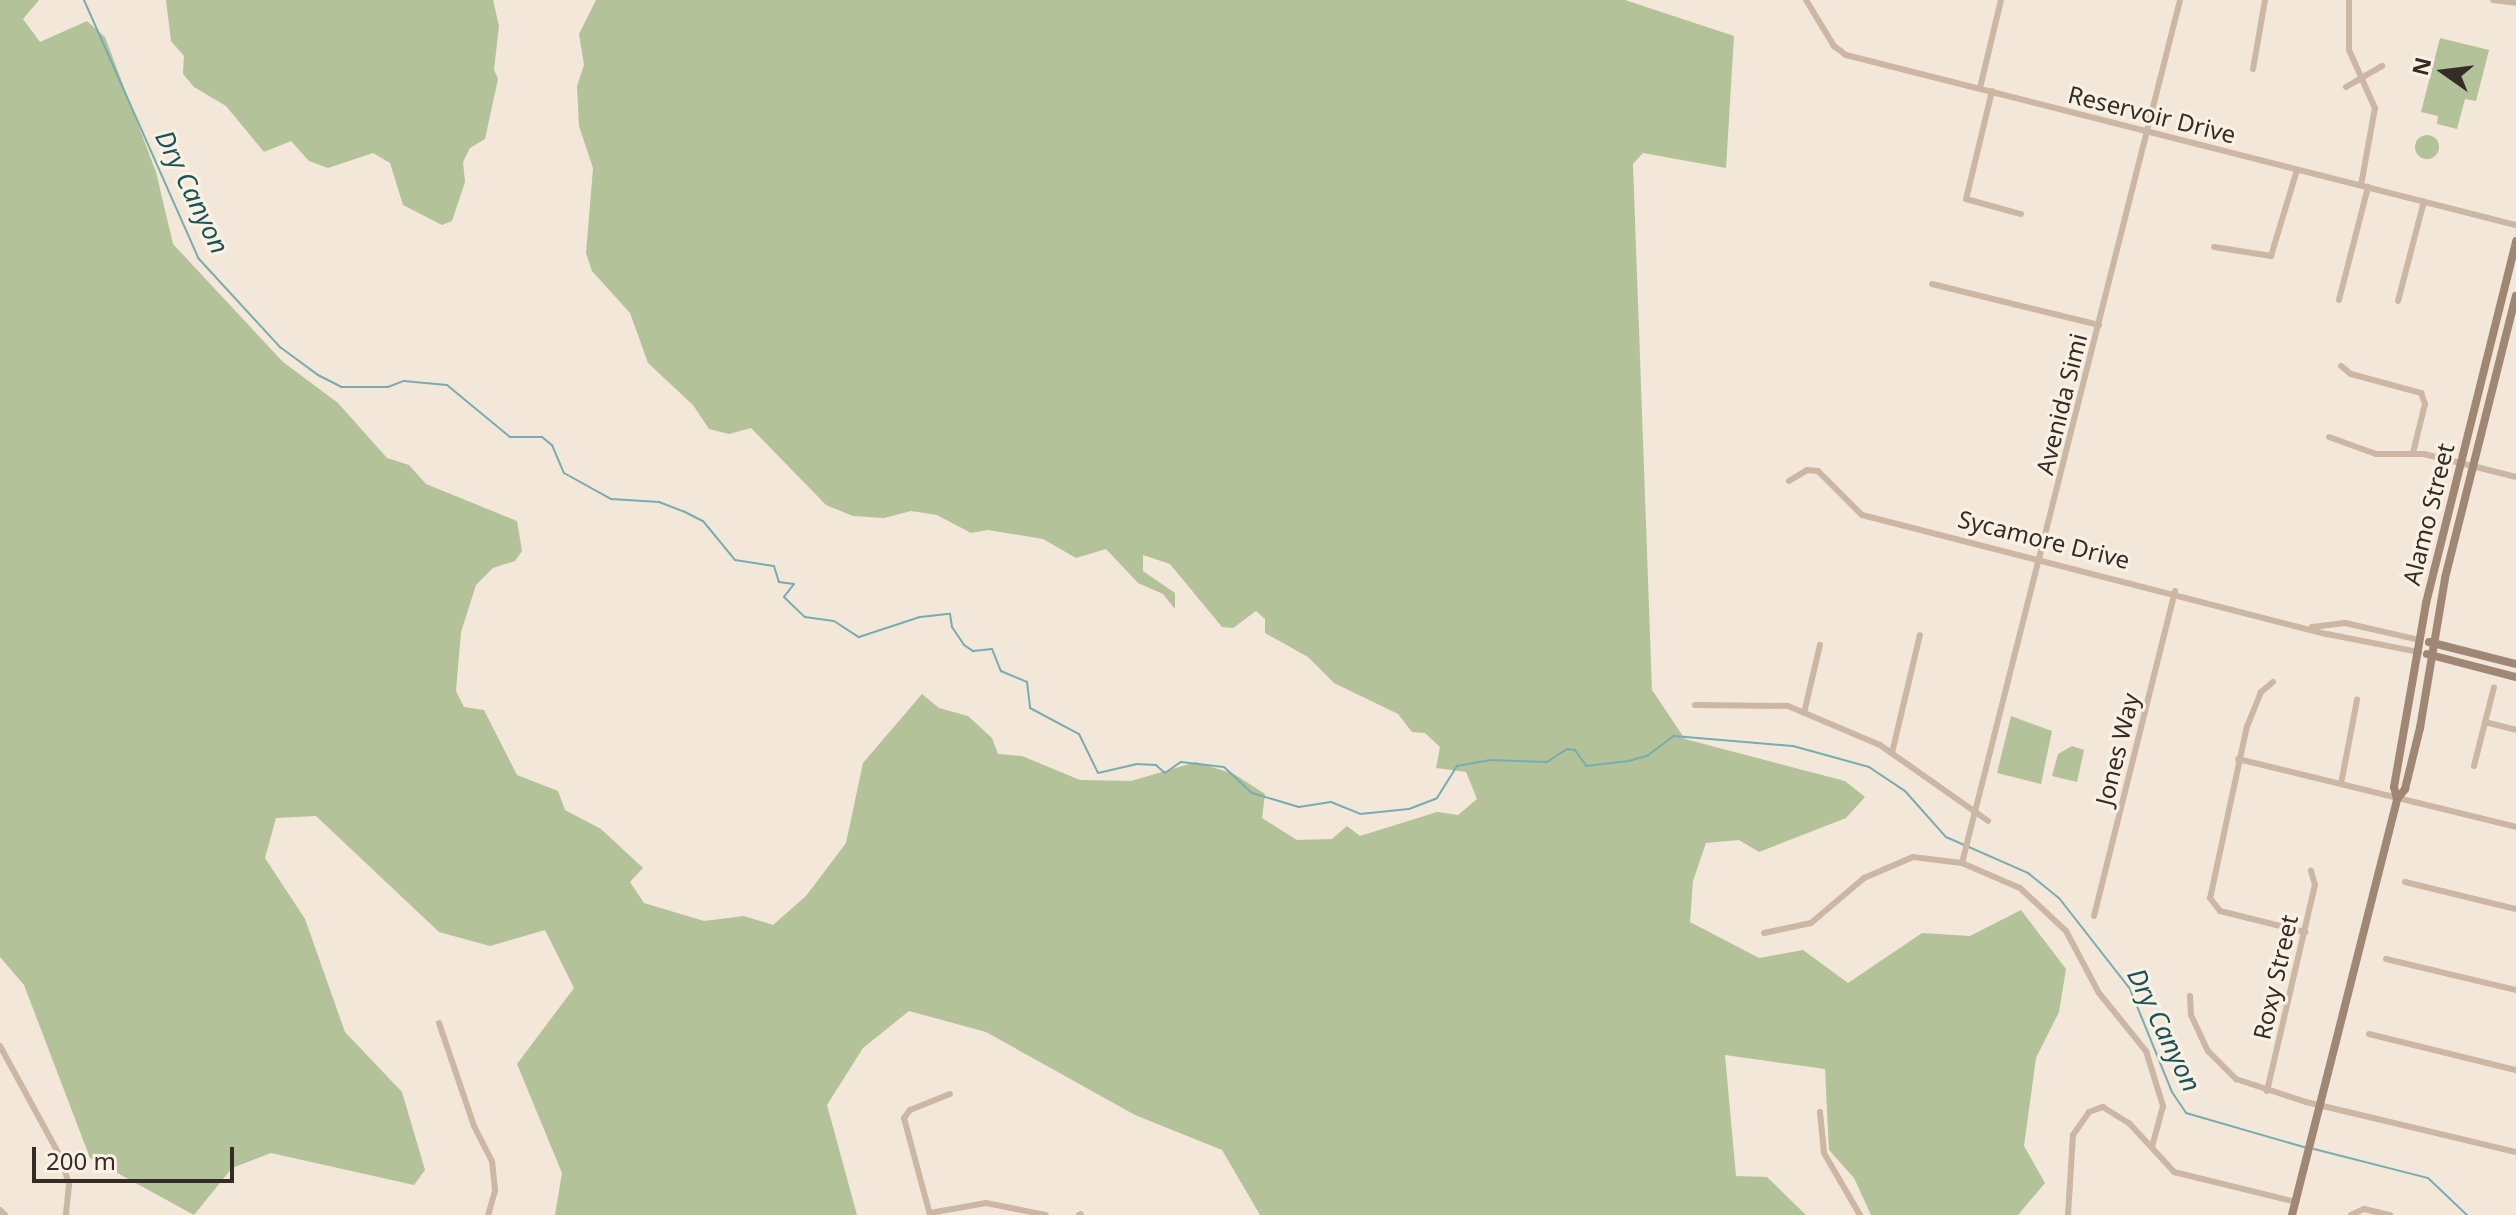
<!DOCTYPE html>
<style>
body{margin:0}
#map{position:relative;width:2516px;height:1215px;overflow:hidden;background:#f3e7d9;font-family:"Noto Sans",sans-serif}
div>[style]{position:absolute}
.green>*{inset:0;background:#b3c298}
.round{border-radius:50%}
.stream>*{height:2px;margin:-1px;padding:0 1px;transform-origin:1px;border-radius:1px;background:#76adb1}
.minor>*{height:6px;margin:-3px;padding:0 3px;transform-origin:3px;border-radius:3px;background:#cbb7a4}
.secondary>*{height:8px;margin:-4px;padding:0 4px;transform-origin:4px;border-radius:4px;background:#9f8675}
span{translate:-50% -50%;white-space:nowrap;text-align:center;line-height:1.15;-webkit-text-stroke:6px #faf1e5;paint-order:stroke}
.street-label{font-size:24px;color:#362c26}
.water-label{font-size:26px;color:#1a545a;font-style:italic}
.north{position:absolute;left:2404px;top:32px;width:80px;height:80px;-webkit-text-stroke:6px #faf1e5;paint-order:stroke;rotate:284deg;font-size:22px;font-weight:700;line-height:32px;text-align:center;color:#362c26}
.north::after{content:'';display:block;margin:auto;width:28px;height:36px;background:#362c26;clip-path:polygon(50% 0,100% 100%,50% 72%,0 100%)}
.scale{position:absolute;left:32px;top:1147px;width:202px;height:36px;box-sizing:border-box;border:4px solid #362c26;border-top:0;padding-left:10px;font-size:24px;line-height:28px;white-space:nowrap;color:#362c26;-webkit-text-stroke:6px #faf1e5;paint-order:stroke}
</style>
<div id="map">
<div class="green">
<div style="clip-path:polygon(0 0,39px 0,23px 19px,40px 42px,87px 21px,105px 37px,156px 172px,173px 244px,283px 362px,338px 403px,387px 458px,409px 465px,426px 484px,517px 521px,522px 551px,515px 561px,493px 568px,476px 585px,461px 632px,456px 691px,464px 707px,484px 710px,517px 775px,558px 791px,565px 810px,601px 829px,643px 868px,630px 882px,644px 903px,704px 921px,744px 916px,773px 925px,806px 896px,846px 843px,863px 763px,922px 694px,939px 708px,968px 716px,992px 738px,998px 754px,1022px 756px,1080px 780px,1131px 781px,1196px 762px,1234px 774px,1265px 794px,1262px 818px,1297px 840px,1332px 839px,1347px 826px,1360px 836px,1437px 812px,1458px 815px,1477px 799px,1466px 772px,1436px 768px,1440px 747px,1425px 733px,1412px 732px,1398px 714px,1334px 683px,1308px 657px,1265px 633px,1265px 619px,1256px 611px,1233px 628px,1222px 627px,1170px 564px,1143px 555px,1143px 571px,1175px 593px,1175px 609px,1163px 594px,1138px 583px,1106px 549px,1076px 558px,1043px 539px,988px 530px,971px 533px,937px 515px,911px 511px,884px 518px,853px 516px,826px 505px,751px 428px,729px 434px,709px 429px,693px 405px,648px 363px,630px 313px,592px 271px,586px 253px,593px 168px,579px 126px,577px 86px,584px 65px,579px 34px,596px 0,1625px 0,1734px 36px,1726px 168px,1643px 153px,1633px 164px,1652px 690px,1685px 739px,1845px 781px,1865px 797px,1846px 818px,1759px 852px,1739px 840px,1706px 843px,1693px 881px,1690px 922px,1759px 958px,1803px 950px,1848px 983px,1922px 933px,1970px 936px,2021px 910px,2066px 969px,2059px 1012px,2036px 1058px,2024px 1146px,2045px 1183px,2018px 1215px,1871px 1215px,1854px 1178px,1829px 1150px,1825px 1069px,1725px 1055px,1736px 1176px,1767px 1177px,1806px 1215px,1260px 1215px,1222px 1150px,1135px 1115px,986px 1032px,909px 1011px,863px 1048px,827px 1105px,857px 1215px,555px 1215px,562px 1173px,517px 1064px,574px 988px,545px 930px,490px 946px,439px 932px,316px 816px,276px 818px,265px 858px,305px 919px,345px 1032px,402px 1092px,425px 1170px,414px 1185px,271px 1153px,232px 1168px,194px 1215px,90px 1158px,24px 985px,0 957px)"></div>
<div style="clip-path:polygon(166px 0,493px 0,499px 26px,494px 70px,498px 79px,485px 139px,470px 148px,463px 162px,465px 182px,452px 221px,442px 225px,403px 205px,390px 163px,373px 153px,328px 168px,309px 161px,291px 141px,264px 152px,226px 106px,194px 87px,183px 74px,184px 56px,171px 41px)"></div>
<div style="clip-path:polygon(2440px 38px,2489px 50px,2476px 101px,2465px 99px,2457px 129px,2437px 124px,2438px 116px,2421px 112px)"></div>
<div class="round" style="left:2415px;top:135px;width:24px;height:24px"></div>
<div style="clip-path:polygon(2011px 716px,2052px 731px,2041px 784px,1997px 773px)"></div>
<div style="clip-path:polygon(2072px 746px,2084px 750px,2077px 782px,2052px 776px,2058px 754px)"></div>
</div>
<div class="stream">
<div style="left:84px;top:0;width:283px;rotate:66.1deg"></div>
<div style="left:199px;top:259px;width:120px;rotate:47.4deg"></div>
<div style="left:280px;top:347px;width:47px;rotate:36.4deg"></div>
<div style="left:318px;top:375px;width:27px;rotate:27deg"></div>
<div style="left:342px;top:387px;width:46px"></div>
<div style="left:388px;top:387px;width:17px;rotate:-21deg"></div>
<div style="left:404px;top:381px;width:43px;rotate:5.3deg"></div>
<div style="left:447px;top:385px;width:82px;rotate:39.5deg"></div>
<div style="left:510px;top:437px;width:32px"></div>
<div style="left:542px;top:437px;width:13px;rotate:39deg"></div>
<div style="left:552px;top:445px;width:30px;rotate:67deg"></div>
<div style="left:564px;top:473px;width:54px;rotate:29deg"></div>
<div style="left:611px;top:499px;width:48px;rotate:3.6deg"></div>
<div style="left:659px;top:502px;width:26px;rotate:21deg"></div>
<div style="left:683px;top:511px;width:22px;rotate:27deg"></div>
<div style="left:703px;top:521px;width:50px;rotate:50.6deg"></div>
<div style="left:735px;top:560px;width:39px;rotate:9deg"></div>
<div style="left:774px;top:566px;width:17px;rotate:73deg"></div>
<div style="left:779px;top:582px;width:15px;rotate:8deg"></div>
<div style="left:794px;top:584px;width:16px;rotate:128deg"></div>
<div style="left:784px;top:597px;width:29px;rotate:44deg"></div>
<div style="left:805px;top:617px;width:29px;rotate:8deg"></div>
<div style="left:834px;top:621px;width:30px;rotate:33deg"></div>
<div style="left:859px;top:637px;width:64px;rotate:-18.2deg"></div>
<div style="left:920px;top:617px;width:30px;rotate:-6deg"></div>
<div style="left:950px;top:614px;width:13px;rotate:81deg"></div>
<div style="left:952px;top:627px;width:22px;rotate:56deg"></div>
<div style="left:964px;top:645px;width:11px;rotate:34deg"></div>
<div style="left:973px;top:651px;width:19px;rotate:-6deg"></div>
<div style="left:992px;top:649px;width:24px;rotate:68deg"></div>
<div style="left:1001px;top:671px;width:28px;rotate:23deg"></div>
<div style="left:1027px;top:682px;width:26px;rotate:83deg"></div>
<div style="left:1030px;top:708px;width:55px;rotate:28deg"></div>
<div style="left:1079px;top:734px;width:43px;rotate:64deg"></div>
<div style="left:1098px;top:773px;width:39px;rotate:-13deg"></div>
<div style="left:1136px;top:764px;width:20px;rotate:3deg"></div>
<div style="left:1156px;top:765px;width:12px;rotate:42deg"></div>
<div style="left:1165px;top:773px;width:19px;rotate:-35deg"></div>
<div style="left:1181px;top:762px;width:43px;rotate:6.6deg"></div>
<div style="left:1224px;top:767px;width:38px;rotate:43deg"></div>
<div style="left:1252px;top:793px;width:49px;rotate:16.6deg"></div>
<div style="left:1299px;top:807px;width:32px;rotate:-9deg"></div>
<div style="left:1331px;top:802px;width:31px;rotate:22deg"></div>
<div style="left:1360px;top:814px;width:49px;rotate:-5.8deg"></div>
<div style="left:1409px;top:809px;width:30px;rotate:-21deg"></div>
<div style="left:1437px;top:798px;width:38px;rotate:-58deg"></div>
<div style="left:1457px;top:766px;width:34px;rotate:-10deg"></div>
<div style="left:1490px;top:760px;width:57px;rotate:2deg"></div>
<div style="left:1547px;top:762px;width:24px;rotate:-33deg"></div>
<div style="left:1567px;top:749px;width:8px;rotate:7deg"></div>
<div style="left:1575px;top:750px;width:19px;rotate:55deg"></div>
<div style="left:1586px;top:766px;width:43px;rotate:-6.6deg"></div>
<div style="left:1629px;top:761px;width:19px;rotate:-16deg"></div>
<div style="left:1647px;top:756px;width:34px;rotate:-37deg"></div>
<div style="left:1674px;top:736px;width:119px;rotate:4.8deg"></div>
<div style="left:1793px;top:746px;width:79px;rotate:15.4deg"></div>
<div style="left:1869px;top:767px;width:43px;rotate:33.7deg"></div>
<div style="left:1905px;top:791px;width:62px;rotate:48.3deg"></div>
<div style="left:1946px;top:837px;width:90px;rotate:23.7deg"></div>
<div style="left:2028px;top:873px;width:40px;rotate:39deg"></div>
<div style="left:2059px;top:898px;width:115px;rotate:52deg"></div>
<div style="left:2130px;top:989px;width:111px;rotate:67.8deg"></div>
<div style="left:2172px;top:1092px;width:25px;rotate:56deg"></div>
<div style="left:2186px;top:1113px;width:126px;rotate:16.1deg"></div>
<div style="left:2314px;top:1149px;width:118px;rotate:14.3deg"></div>
<div style="left:2428px;top:1178px;width:54px;rotate:43.5deg"></div>
</div>
<div class="minor">
<div style="left:1806px;top:0;width:54px;rotate:58.7deg"></div>
<div style="left:1834px;top:46px;width:15px;rotate:37deg"></div>
<div style="left:1846px;top:55px;width:691px;rotate:14.24deg"></div>
<div style="left:2349px;top:0;width:50px;rotate:90deg"></div>
<div style="left:2349px;top:50px;width:64px;rotate:65.9deg"></div>
<div style="left:2375px;top:108px;width:78px;rotate:100.3deg"></div>
<div style="left:2493px;top:0;width:23px;rotate:7deg"></div>
<div style="left:2253px;top:69px;width:70px;rotate:-80.1deg"></div>
<div style="left:2346px;top:87px;width:42px;rotate:-30.3deg"></div>
<div style="left:1980px;top:88px;width:90px;rotate:-76.6deg"></div>
<div style="left:1992px;top:91px;width:111px;rotate:103.5deg"></div>
<div style="left:1966px;top:199px;width:57px;rotate:15.3deg"></div>
<div style="left:2214px;top:247px;width:58px;rotate:9deg"></div>
<div style="left:2271px;top:256px;width:90px;rotate:-73.2deg"></div>
<div style="left:1932px;top:284px;width:172px;rotate:13.8deg"></div>
<div style="left:2339px;top:300px;width:117px;rotate:-75.6deg"></div>
<div style="left:2398px;top:301px;width:103px;rotate:-75.4deg"></div>
<div style="left:2341px;top:366px;width:13px;rotate:39deg"></div>
<div style="left:2351px;top:374px;width:73px;rotate:15.2deg"></div>
<div style="left:2421px;top:393px;width:12px;rotate:70deg"></div>
<div style="left:2425px;top:404px;width:50px;rotate:103.8deg"></div>
<div style="left:2329px;top:437px;width:50px;rotate:19.9deg"></div>
<div style="left:2376px;top:454px;width:48px"></div>
<div style="left:2424px;top:454px;width:95px;rotate:14deg"></div>
<div style="left:1789px;top:481px;width:21px;rotate:-31deg"></div>
<div style="left:1807px;top:470px;width:11px;rotate:5deg"></div>
<div style="left:1818px;top:471px;width:62px;rotate:45deg"></div>
<div style="left:1862px;top:515px;width:480px;rotate:14.4deg"></div>
<div style="left:2327px;top:634px;width:94px;rotate:11.1deg"></div>
<div style="left:2312px;top:627px;width:33px;rotate:-7deg"></div>
<div style="left:2345px;top:623px;width:77px;rotate:12.8deg"></div>
<div style="left:2273px;top:682px;width:16px;rotate:140deg"></div>
<div style="left:2261px;top:692px;width:37px;rotate:112deg"></div>
<div style="left:2247px;top:726px;width:176px;rotate:102.1deg"></div>
<div style="left:2210px;top:898px;width:16px;rotate:52deg"></div>
<div style="left:2220px;top:911px;width:88px;rotate:13.9deg"></div>
<div style="left:1695px;top:705px;width:93px;rotate:0.6deg"></div>
<div style="left:1788px;top:706px;width:100px;rotate:23deg"></div>
<div style="left:1880px;top:745px;width:132px;rotate:35.1deg"></div>
<div style="left:1804px;top:713px;width:70px;rotate:-76.8deg"></div>
<div style="left:2485px;top:722px;width:32px;rotate:14deg"></div>
<div style="left:1892px;top:753px;width:121px;rotate:-76.7deg"></div>
<div style="left:2238px;top:759px;width:286px;rotate:13.7deg"></div>
<div style="left:2474px;top:766px;width:81px;rotate:-75.8deg"></div>
<div style="left:2341px;top:784px;width:86px;rotate:-79.2deg"></div>
<div style="left:1962px;top:863px;width:890px;rotate:-75.82deg"></div>
<div style="left:2405px;top:882px;width:114px;rotate:13.7deg"></div>
<div style="left:2094px;top:916px;width:335px;rotate:-76deg"></div>
<div style="left:1764px;top:933px;width:48px;rotate:-12deg"></div>
<div style="left:1811px;top:923px;width:70px;rotate:-40.3deg"></div>
<div style="left:1864px;top:878px;width:53px;rotate:-23.2deg"></div>
<div style="left:1913px;top:857px;width:49px;rotate:7deg"></div>
<div style="left:1962px;top:863px;width:63px;rotate:23.3deg"></div>
<div style="left:2020px;top:888px;width:63px;rotate:43.1deg"></div>
<div style="left:2066px;top:931px;width:70px;rotate:62deg"></div>
<div style="left:2099px;top:993px;width:75px;rotate:51deg"></div>
<div style="left:2146px;top:1051px;width:58px;rotate:72.8deg"></div>
<div style="left:2163px;top:1106px;width:42px;rotate:105deg"></div>
<div style="left:2386px;top:959px;width:134px;rotate:13.4deg"></div>
<div style="left:2190px;top:996px;width:19px;rotate:87deg"></div>
<div style="left:2191px;top:1015px;width:40px;rotate:65deg"></div>
<div style="left:2208px;top:1051px;width:40px;rotate:45deg"></div>
<div style="left:2236px;top:1079px;width:74px;rotate:18.2deg"></div>
<div style="left:2306px;top:1102px;width:216px;rotate:13.4deg"></div>
<div style="left:439px;top:1023px;width:109px;rotate:71.2deg"></div>
<div style="left:474px;top:1126px;width:39px;rotate:63deg"></div>
<div style="left:492px;top:1161px;width:30px;rotate:84deg"></div>
<div style="left:495px;top:1191px;width:25px;rotate:106deg"></div>
<div style="left:2369px;top:1034px;width:151px;rotate:13.8deg"></div>
<div style="left:0;top:1046px;width:128px;rotate:61.4deg"></div>
<div style="left:61px;top:1158px;width:28px;rotate:73deg"></div>
<div style="left:69px;top:1185px;width:30px;rotate:96deg"></div>
<div style="left:2267px;top:1091px;width:212px;rotate:-76.9deg"></div>
<div style="left:2315px;top:885px;width:15px;rotate:-106deg"></div>
<div style="left:1820px;top:1112px;width:41px;rotate:84.4deg"></div>
<div style="left:1824px;top:1153px;width:72px;rotate:59.9deg"></div>
<div style="left:0;top:1210px;width:7px;rotate:45deg"></div>
<div style="left:930px;top:1213px;width:57px;rotate:-10.1deg"></div>
<div style="left:986px;top:1203px;width:61px;rotate:11.3deg"></div>
<div style="left:930px;top:1215px;width:100px;rotate:-105deg"></div>
<div style="left:904px;top:1118px;width:10px;rotate:-53deg"></div>
<div style="left:910px;top:1110px;width:43px;rotate:-21.8deg"></div>
<div style="left:1079px;top:1215px;width:2px;rotate:-27deg"></div>
<div style="left:2068px;top:1215px;width:80px;rotate:-86.4deg"></div>
<div style="left:2073px;top:1135px;width:28px;rotate:-55deg"></div>
<div style="left:2089px;top:1112px;width:15px;rotate:-20deg"></div>
<div style="left:2103px;top:1107px;width:31px;rotate:32deg"></div>
<div style="left:2129px;top:1123px;width:67px;rotate:47.4deg"></div>
<div style="left:2174px;top:1172px;width:126px;rotate:13.8deg"></div>
<div style="left:2351px;top:1215px;width:14px;rotate:-25deg"></div>
<div style="left:2364px;top:1209px;width:27px;rotate:13deg"></div>
</div>
<div class="secondary">
<div style="left:2429px;top:642px;width:90px;rotate:14.2deg"></div>
<div style="left:2427px;top:654px;width:92px;rotate:14.5deg"></div>
<div style="left:2397px;top:799px;width:13px;rotate:-51deg"></div>
<div style="left:2405px;top:789px;width:63px;rotate:-76.2deg"></div>
<div style="left:2420px;top:728px;width:152px;rotate:-80.5deg"></div>
<div style="left:2445px;top:578px;width:291px;rotate:-75.9deg"></div>
<div style="left:2292px;top:1215px;width:429px;rotate:-75.8deg"></div>
<div style="left:2397px;top:799px;width:12px;rotate:-104deg"></div>
<div style="left:2394px;top:787px;width:187px;rotate:-80.1deg"></div>
<div style="left:2426px;top:603px;width:373px;rotate:-76deg"></div>
</div>
<div class="street-label">
<span style="left:2152px;top:114px;rotate:14deg">Reservoir Drive</span>
<span style="left:2061px;top:404px;rotate:-76deg">Avenida Simi</span>
<span style="left:2428px;top:514px;rotate:-76deg">Alamo Street</span>
<span style="left:2044px;top:539px;rotate:14deg">Sycamore Drive</span>
<span style="left:2117px;top:749px;rotate:-76deg">Jones Way</span>
<span style="left:2275px;top:977px;rotate:-77deg">Roxy Street</span>
</div>
<div class="water-label">
<span style="left:192px;top:192px;rotate:64deg">Dry Canyon</span>
<span style="left:2164px;top:1030px;rotate:64deg">Dry Canyon</span>
</div>
<div class="north">N</div>
<div class="scale">200 m</div>
</div>
